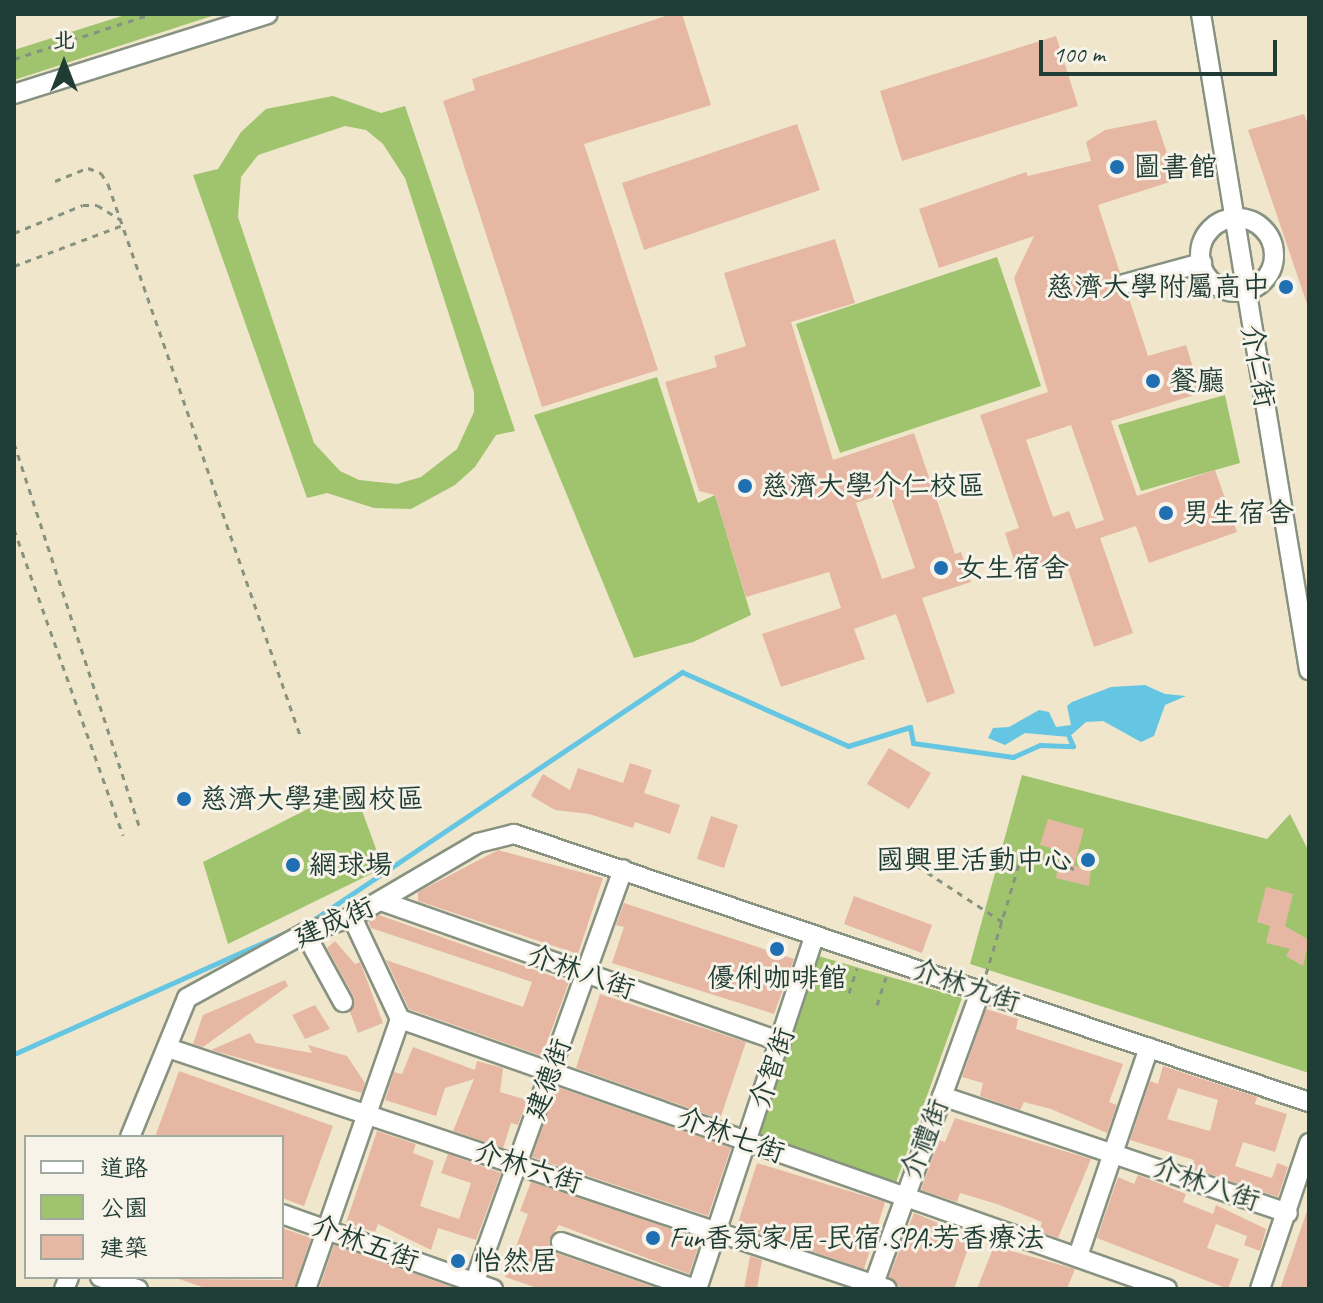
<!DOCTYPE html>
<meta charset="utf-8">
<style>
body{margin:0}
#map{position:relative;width:1323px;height:1303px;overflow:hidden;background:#efe6cc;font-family:Caveat,"LXGW WenKai TC",sans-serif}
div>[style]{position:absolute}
.green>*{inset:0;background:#a0c46e}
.water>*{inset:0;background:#65c6e3}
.stream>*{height:5px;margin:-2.5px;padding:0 2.5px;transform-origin:2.5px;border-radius:2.5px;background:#65c6e3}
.building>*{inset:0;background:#e6b8a4}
.path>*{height:3px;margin-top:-1.5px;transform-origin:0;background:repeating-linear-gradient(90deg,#879280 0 6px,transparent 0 12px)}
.roads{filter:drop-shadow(2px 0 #879280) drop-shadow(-2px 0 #879280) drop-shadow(0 2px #879280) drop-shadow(0 -2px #879280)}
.minor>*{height:18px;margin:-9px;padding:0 9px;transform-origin:9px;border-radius:9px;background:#fff}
.minor>.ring{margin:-9px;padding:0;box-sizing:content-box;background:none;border:18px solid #fff;border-radius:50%}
.dots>*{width:22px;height:22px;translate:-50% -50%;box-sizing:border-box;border:4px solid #f7f3e8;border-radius:50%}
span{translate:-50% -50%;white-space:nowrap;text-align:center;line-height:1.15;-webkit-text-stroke:6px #f7f3e8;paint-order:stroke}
.poi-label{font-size:28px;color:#1f3d34}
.left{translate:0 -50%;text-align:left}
.right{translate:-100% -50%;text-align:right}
.street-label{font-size:28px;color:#1f3d34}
.frame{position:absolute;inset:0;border:16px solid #1f3d34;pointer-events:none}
.legend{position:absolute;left:24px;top:1135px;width:260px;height:144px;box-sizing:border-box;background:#f7f3e8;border:2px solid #a1aaa0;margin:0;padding:10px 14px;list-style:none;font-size:24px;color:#1f3d34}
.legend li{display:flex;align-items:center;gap:16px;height:40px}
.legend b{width:40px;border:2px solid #a1aaa0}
.north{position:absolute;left:24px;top:24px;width:80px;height:80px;-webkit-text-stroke:6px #f7f3e8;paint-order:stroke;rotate:0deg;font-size:22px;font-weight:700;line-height:32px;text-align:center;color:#1f3d34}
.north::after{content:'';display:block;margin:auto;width:28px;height:36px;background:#1f3d34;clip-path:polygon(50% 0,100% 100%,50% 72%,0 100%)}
.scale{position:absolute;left:1039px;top:40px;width:238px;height:36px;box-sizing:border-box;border:4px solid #1f3d34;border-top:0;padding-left:10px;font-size:24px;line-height:28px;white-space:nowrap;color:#1f3d34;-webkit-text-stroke:6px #f7f3e8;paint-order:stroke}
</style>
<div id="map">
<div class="green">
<div style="clip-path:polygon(128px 14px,218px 14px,14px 80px,14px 50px)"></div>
<div style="clip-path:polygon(evenodd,333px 96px,381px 113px,405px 106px,515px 431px,496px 435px,475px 467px,455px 485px,411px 509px,374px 508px,327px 493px,307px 498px,193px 175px,218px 169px,241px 132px,266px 109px,333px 96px,345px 126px,366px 130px,383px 144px,405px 178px,474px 392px,474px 412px,457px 449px,421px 477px,397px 484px,359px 480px,340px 471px,314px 443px,238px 217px,241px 177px,258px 155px,345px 126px)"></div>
<div style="clip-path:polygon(997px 257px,1041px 386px,840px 453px,796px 324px)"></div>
<div style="clip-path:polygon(657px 377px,698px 503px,715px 495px,751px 615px,693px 642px,634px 658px,534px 415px)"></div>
<div style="clip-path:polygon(1225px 395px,1240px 463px,1141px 491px,1118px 425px)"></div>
<div style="clip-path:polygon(1022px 775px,1267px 839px,1290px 814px,1309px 852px,1309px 1073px,970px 964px)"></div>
<div style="clip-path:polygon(353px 786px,383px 868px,228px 944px,203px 862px)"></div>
<div style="clip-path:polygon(815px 955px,962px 998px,894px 1188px,755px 1139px)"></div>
</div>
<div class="water">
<div style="clip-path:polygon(1145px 685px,1165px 694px,1186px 696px,1165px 705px,1154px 736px,1141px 742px,1103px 721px,1086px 722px,1069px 737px,1025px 733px,1005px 745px,988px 738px,993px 728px,1009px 727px,1039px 710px,1049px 712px,1056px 727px,1071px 725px,1067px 706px,1072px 702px,1111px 687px)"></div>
</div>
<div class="stream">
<div style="left:14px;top:1054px;width:328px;rotate:-24.1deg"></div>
<div style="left:313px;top:920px;width:445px;rotate:-33.9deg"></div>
<div style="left:682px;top:672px;width:182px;rotate:24deg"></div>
<div style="left:848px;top:746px;width:65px;rotate:-17deg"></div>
<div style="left:910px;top:727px;width:16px;rotate:79deg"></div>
<div style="left:913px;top:743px;width:101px;rotate:8deg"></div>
<div style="left:1013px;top:757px;width:30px;rotate:-24deg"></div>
<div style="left:1040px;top:745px;width:33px;rotate:2deg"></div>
<div style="left:1073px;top:746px;width:10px;rotate:-114deg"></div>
</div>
<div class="building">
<div style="clip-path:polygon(672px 14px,682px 14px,711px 105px,584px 144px,658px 370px,542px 407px,443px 101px,475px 90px,472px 79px)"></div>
<div style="clip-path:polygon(1056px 36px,1078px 106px,902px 161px,880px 91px)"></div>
<div style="clip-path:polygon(1304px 114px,1309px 127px,1307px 304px,1248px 130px)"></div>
<div style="clip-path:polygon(evenodd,1156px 120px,1176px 180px,1098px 205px,1120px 273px,1113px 288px,1128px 295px,1148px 356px,1186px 345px,1201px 393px,1111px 421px,1137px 496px,1215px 470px,1237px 532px,1149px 563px,1136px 526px,1100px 538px,1133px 633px,1094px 647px,1065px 560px,1019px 575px,1005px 533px,1019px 528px,980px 415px,1048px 392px,1014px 278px,1034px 236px,939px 268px,919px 209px,1026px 172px,1028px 176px,1091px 161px,1086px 142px,1105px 130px,1156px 120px,1071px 425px,1104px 520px,1076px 529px,1069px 511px,1053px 517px,1026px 440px,1071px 425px)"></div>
<div style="clip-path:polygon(797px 124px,820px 190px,644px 250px,622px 183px)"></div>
<div style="clip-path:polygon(evenodd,835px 239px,855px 303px,791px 322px,833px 460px,914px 433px,955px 554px,961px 552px,971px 582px,922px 598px,955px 693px,927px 703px,896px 614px,854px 629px,865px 659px,781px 687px,762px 634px,841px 608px,829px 572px,746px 597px,715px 495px,699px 491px,665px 382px,717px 367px,714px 356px,746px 346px,724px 273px,835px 239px,889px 492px,915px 568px,882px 579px,856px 503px,889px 492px)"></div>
<div style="clip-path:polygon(889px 748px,931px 773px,909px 809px,867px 784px)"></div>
<div style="clip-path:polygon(630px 763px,652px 770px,644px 793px,680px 805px,670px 834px,635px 822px,633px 828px,589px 814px,555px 810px,531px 796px,543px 774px,570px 790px,578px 768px,623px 783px)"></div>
<div style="clip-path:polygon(711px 816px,738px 825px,724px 868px,697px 859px)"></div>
<div style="clip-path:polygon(1048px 819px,1084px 829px,1074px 866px,1091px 868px,1089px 886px,1056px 878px,1061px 851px,1040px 845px)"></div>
<div style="clip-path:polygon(498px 850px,603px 878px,578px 954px,418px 901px,418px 892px)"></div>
<div style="clip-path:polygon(1266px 887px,1293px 894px,1285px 926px,1309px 940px,1303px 966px,1286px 956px,1290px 949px,1266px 943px,1270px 926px,1257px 922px)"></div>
<div style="clip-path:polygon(854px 896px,932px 925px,922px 953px,844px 924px)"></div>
<div style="clip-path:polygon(624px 903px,794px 959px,774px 1014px,612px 963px,624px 927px,616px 925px)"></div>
<div style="clip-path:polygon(379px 915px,569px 982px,542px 1056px,409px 1009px,386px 960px,523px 1007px,532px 982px,371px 928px,368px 921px)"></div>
<div style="clip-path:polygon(335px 941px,355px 964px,360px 962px,383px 1023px,358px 1033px,350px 1012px,354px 997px,327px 948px)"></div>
<div style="clip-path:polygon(285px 980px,288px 986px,203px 1047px,193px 1044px,203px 1015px)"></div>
<div style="clip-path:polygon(600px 994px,746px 1042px,720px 1119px,576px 1068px)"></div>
<div style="clip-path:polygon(315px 1005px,330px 1029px,305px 1039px,292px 1015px)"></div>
<div style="clip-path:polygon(986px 1009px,1018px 1019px,1016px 1029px,1123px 1064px,1109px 1102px,1117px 1105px,1107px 1133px,1051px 1109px,1024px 1102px,1020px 1110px,980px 1096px,983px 1083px,962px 1077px)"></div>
<div style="clip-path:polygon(250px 1033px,256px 1043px,312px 1053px,308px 1045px,347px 1056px,365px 1083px,362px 1093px,211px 1050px)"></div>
<div style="clip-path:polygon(413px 1047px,475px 1070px,477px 1061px,503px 1068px,500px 1092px,527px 1100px,518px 1125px,511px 1123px,503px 1148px,453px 1131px,474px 1079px,445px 1088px,436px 1116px,385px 1100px,394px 1072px,402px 1074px)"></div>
<div style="clip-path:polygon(evenodd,1163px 1066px,1257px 1097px,1255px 1104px,1287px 1114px,1275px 1152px,1243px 1142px,1235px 1166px,1272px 1178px,1277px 1163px,1288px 1167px,1278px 1197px,1192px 1168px,1194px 1160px,1130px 1140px,1150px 1081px,1158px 1084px,1163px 1066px,1178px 1088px,1218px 1100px,1210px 1131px,1167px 1119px,1178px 1088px)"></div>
<div style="clip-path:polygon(179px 1071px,333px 1126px,304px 1206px,282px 1198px,282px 1137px,155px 1137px)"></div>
<div style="clip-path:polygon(557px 1087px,731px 1148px,708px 1216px,532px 1157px)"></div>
<div style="clip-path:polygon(955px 1118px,1091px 1159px,1058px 1238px,1039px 1231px,1042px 1222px,997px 1204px,960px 1193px,957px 1202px,921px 1190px,939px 1140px,945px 1142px)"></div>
<div style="clip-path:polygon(377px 1131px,416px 1144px,413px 1153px,434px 1161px,420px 1206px,459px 1219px,471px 1183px,441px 1173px,448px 1154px,501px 1173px,476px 1240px,438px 1228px,431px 1250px,378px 1224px,375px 1232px,346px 1223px)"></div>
<div style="clip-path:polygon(757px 1163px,885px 1202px,864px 1269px,737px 1226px)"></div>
<div style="clip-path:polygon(1138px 1175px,1186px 1194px,1183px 1202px,1213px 1214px,1216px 1205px,1266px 1229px,1260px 1251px,1244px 1245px,1247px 1236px,1216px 1224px,1207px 1248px,1239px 1259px,1228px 1289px,1097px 1238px,1118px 1177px,1134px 1184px)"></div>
<div style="clip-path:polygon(531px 1182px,701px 1239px,689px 1274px,559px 1225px,550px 1239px,556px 1253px,659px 1289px,540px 1289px,505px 1277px,528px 1214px,520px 1211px)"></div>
<div style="clip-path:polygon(1307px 1211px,1309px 1289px,1280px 1289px)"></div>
<div style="clip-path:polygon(914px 1213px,972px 1237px,954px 1289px,902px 1289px,889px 1277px)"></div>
<div style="clip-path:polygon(282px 1228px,311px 1238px,294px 1289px,208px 1289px,179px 1279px,282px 1280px)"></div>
<div style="clip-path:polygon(334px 1245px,457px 1289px,319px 1289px)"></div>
<div style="clip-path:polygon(994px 1246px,1075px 1269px,1067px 1289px,977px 1289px)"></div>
<div style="clip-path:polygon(750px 1256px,762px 1260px,757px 1289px,744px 1289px)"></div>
</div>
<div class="path">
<div style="left:14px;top:59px;width:144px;rotate:-18.2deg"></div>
<div style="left:55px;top:181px;width:35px;rotate:-22deg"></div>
<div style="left:88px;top:168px;width:14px;rotate:21deg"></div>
<div style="left:101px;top:173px;width:13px;rotate:58deg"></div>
<div style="left:108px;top:184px;width:587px;rotate:70.79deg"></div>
<div style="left:14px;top:233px;width:74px;rotate:-22.1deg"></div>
<div style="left:83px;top:205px;width:14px"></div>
<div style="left:97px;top:205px;width:28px;rotate:32deg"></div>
<div style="left:14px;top:266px;width:116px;rotate:-20.6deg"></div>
<div style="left:14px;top:443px;width:405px;rotate:71.9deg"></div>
<div style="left:14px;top:529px;width:325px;rotate:70.4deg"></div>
<div style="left:887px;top:846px;width:140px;rotate:33.3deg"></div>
<div style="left:986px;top:974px;width:125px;rotate:-73.3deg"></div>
<div style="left:1022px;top:854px;width:55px;rotate:15.8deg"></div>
<div style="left:849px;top:993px;width:26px;rotate:-72deg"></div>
<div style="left:877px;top:1005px;width:29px;rotate:-72deg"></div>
</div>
<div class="roads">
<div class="minor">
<div style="left:1201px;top:14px;width:665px;rotate:80.65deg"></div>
<div style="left:14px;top:94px;width:266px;rotate:-17.5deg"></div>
<div class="ring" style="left:1200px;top:218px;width:56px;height:56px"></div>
<div style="left:1124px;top:284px;width:81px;rotate:-15.1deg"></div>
<div style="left:381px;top:901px;width:424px;rotate:19.4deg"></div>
<div style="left:352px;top:917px;width:113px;rotate:64.8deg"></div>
<div style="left:400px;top:1019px;width:813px;rotate:19.39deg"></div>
<div style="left:305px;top:933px;width:79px;rotate:61.2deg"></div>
<div style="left:168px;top:1048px;width:758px;rotate:18.53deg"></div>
<div style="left:942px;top:1096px;width:365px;rotate:18.7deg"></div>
<div style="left:130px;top:1137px;width:150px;rotate:-67.7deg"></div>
<div style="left:187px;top:998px;width:135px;rotate:-28.8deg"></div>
<div style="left:305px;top:933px;width:50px;rotate:-18.8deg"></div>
<div style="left:352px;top:917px;width:146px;rotate:-30.4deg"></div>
<div style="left:478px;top:843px;width:37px;rotate:-14deg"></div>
<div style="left:514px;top:834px;width:839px;rotate:18.63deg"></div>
<div style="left:282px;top:1214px;width:224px;rotate:19.6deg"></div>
<div style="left:561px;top:1242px;width:142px;rotate:19.3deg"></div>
<div style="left:1078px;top:1256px;width:220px;rotate:-71.2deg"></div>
<div style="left:100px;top:1277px;width:40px;rotate:18deg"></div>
<div style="left:64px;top:1289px;width:13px;rotate:-67deg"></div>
<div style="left:306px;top:1289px;width:286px;rotate:-70.8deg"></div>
<div style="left:472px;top:1289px;width:446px;rotate:-70.2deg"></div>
<div style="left:697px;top:1289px;width:371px;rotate:-71.6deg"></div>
<div style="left:872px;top:1289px;width:319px;rotate:-70deg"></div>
<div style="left:1260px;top:1289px;width:154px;rotate:-71.4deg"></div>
</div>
</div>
<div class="dots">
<div style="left:1117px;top:167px;background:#1f6fb2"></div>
<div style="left:1286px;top:287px;background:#1f6fb2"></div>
<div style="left:1153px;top:381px;background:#1f6fb2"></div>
<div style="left:745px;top:486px;background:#1f6fb2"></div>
<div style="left:1166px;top:513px;background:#1f6fb2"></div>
<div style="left:941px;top:568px;background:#1f6fb2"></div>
<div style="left:184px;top:799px;background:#1f6fb2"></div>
<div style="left:1088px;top:860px;background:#1f6fb2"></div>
<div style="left:293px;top:865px;background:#1f6fb2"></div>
<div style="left:777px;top:949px;background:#1f6fb2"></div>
<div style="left:653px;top:1238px;background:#1f6fb2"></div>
<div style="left:458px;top:1261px;background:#1f6fb2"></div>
</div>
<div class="poi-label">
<span class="left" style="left:1133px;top:167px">圖書館</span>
<span class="right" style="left:1270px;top:287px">慈濟大學附屬高中</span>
<span class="left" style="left:1169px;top:381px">餐廳</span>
<span class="left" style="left:761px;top:486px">慈濟大學介仁校區</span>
<span class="left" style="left:1182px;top:513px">男生宿舍</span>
<span class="left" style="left:957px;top:568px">女生宿舍</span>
<span class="left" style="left:200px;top:799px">慈濟大學建國校區</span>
<span class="right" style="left:1072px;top:860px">國興里活動中心</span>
<span class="left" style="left:309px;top:865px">網球場</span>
<span style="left:777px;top:978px">優俐咖啡館</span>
<span class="left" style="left:669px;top:1238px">Fun香氛家居-民宿.SPA.芳香療法</span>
<span class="left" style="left:474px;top:1261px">怡然居</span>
</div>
<div class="street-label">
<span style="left:1258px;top:366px;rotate:80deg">介仁街</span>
<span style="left:334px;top:922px;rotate:-24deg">建成街</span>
<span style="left:581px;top:972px;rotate:19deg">介林八街</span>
<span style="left:966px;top:986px;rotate:18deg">介林九街</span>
<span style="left:772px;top:1068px;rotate:-71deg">介智街</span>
<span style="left:548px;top:1079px;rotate:-70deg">建德街</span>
<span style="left:731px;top:1135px;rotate:20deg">介林七街</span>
<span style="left:925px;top:1139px;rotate:-69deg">介禮街</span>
<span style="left:528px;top:1167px;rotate:18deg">介林六街</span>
<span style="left:1206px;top:1184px;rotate:19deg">介林八街</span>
<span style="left:365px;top:1243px;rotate:20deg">介林五街</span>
</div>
<div class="frame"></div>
<ul class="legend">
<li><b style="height:10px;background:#fff"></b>道路</li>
<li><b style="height:22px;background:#a0c46e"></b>公園</li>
<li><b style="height:22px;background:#e6b8a4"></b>建築</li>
</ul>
<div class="north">北</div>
<div class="scale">100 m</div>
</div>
